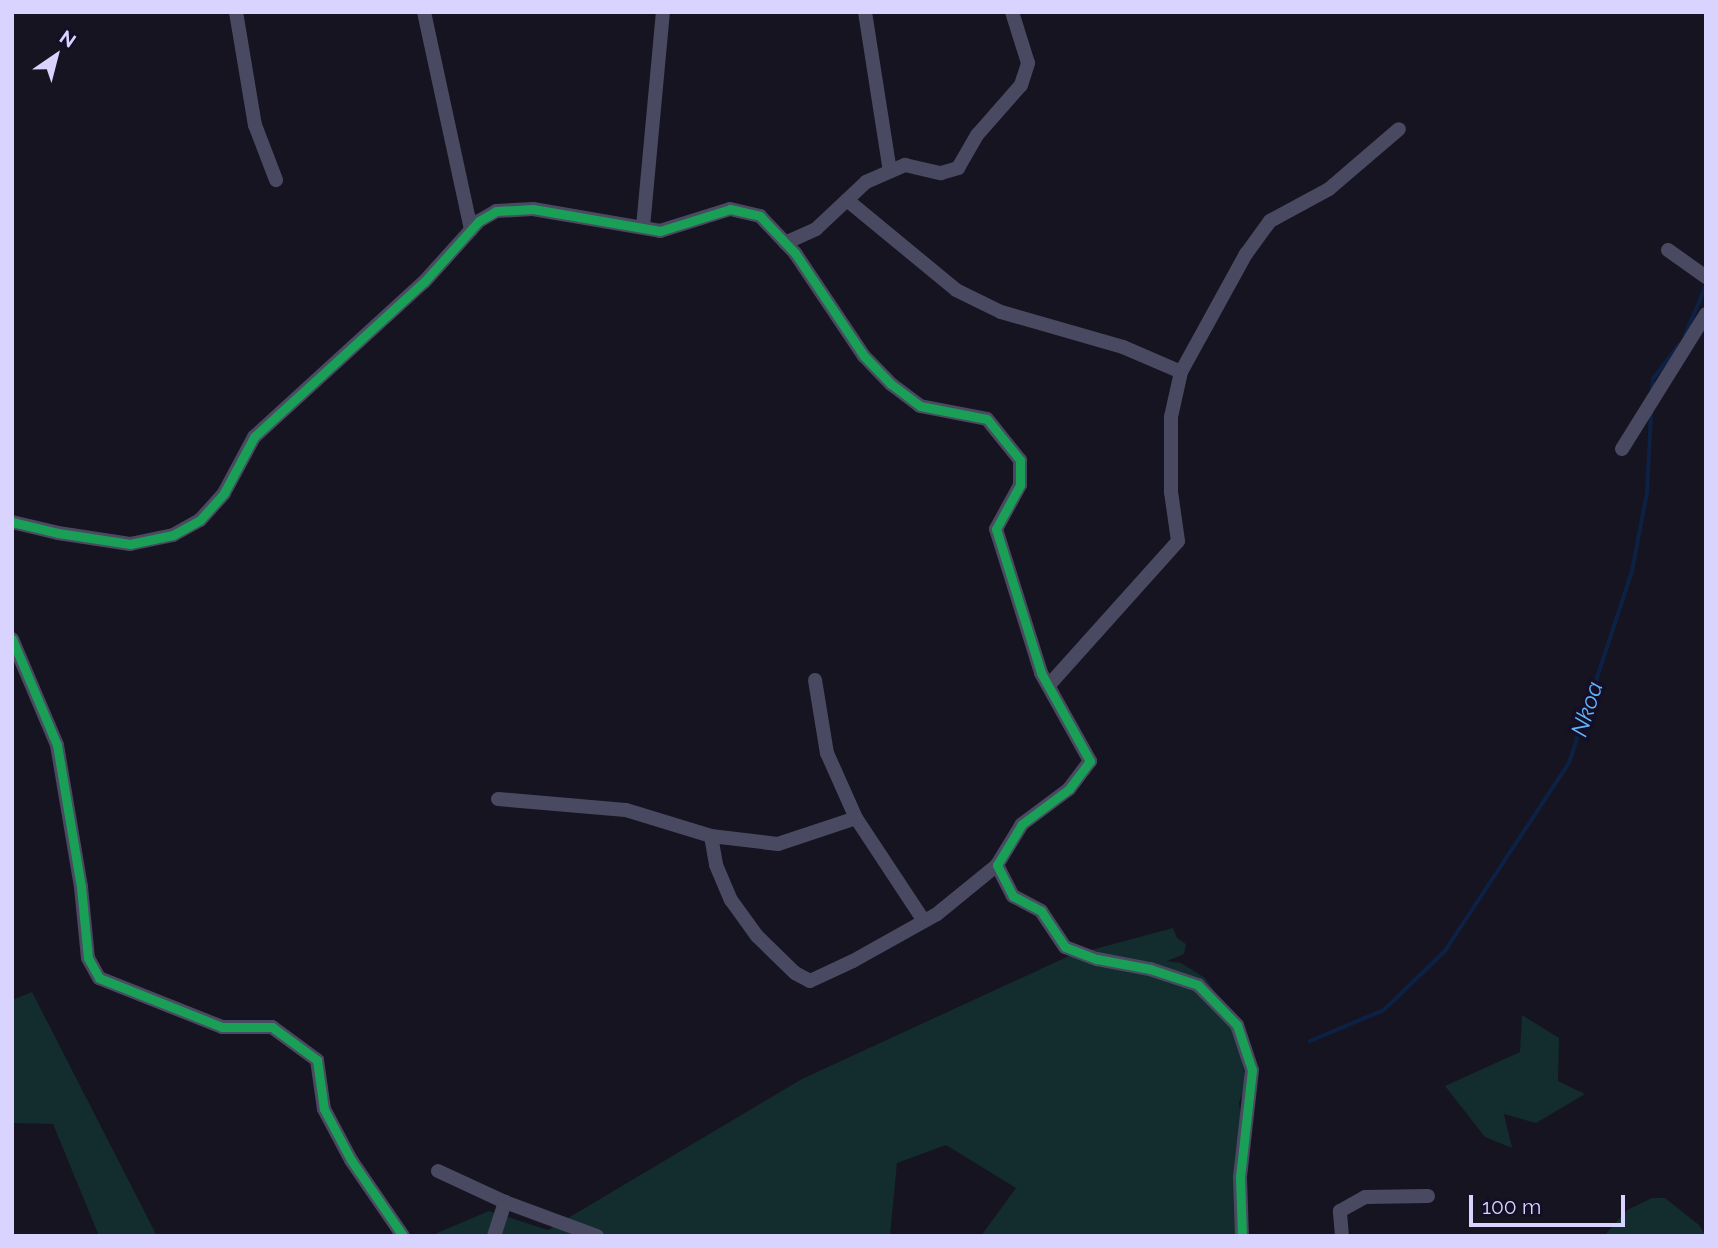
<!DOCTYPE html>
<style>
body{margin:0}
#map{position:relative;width:1718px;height:1248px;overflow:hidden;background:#161421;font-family:Raleway,sans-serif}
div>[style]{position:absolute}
.green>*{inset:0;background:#132c2d}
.stream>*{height:3.5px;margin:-1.75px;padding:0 1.75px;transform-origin:1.75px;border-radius:1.75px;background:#0d2144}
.minor>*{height:14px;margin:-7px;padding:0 7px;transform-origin:7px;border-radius:7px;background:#4a4962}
.cycleway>*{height:9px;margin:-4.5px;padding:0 4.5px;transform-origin:4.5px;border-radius:4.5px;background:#1a9f57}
span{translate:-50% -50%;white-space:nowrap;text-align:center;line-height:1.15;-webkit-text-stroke:7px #130f26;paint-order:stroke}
.water-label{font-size:23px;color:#62b6ff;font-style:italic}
.frame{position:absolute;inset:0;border:14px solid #d9d4ff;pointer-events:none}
.north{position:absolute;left:21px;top:21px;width:70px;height:70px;-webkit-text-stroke:5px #130f26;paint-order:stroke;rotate:35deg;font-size:19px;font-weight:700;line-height:28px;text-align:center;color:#d9d4ff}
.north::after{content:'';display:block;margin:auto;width:24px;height:32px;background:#d9d4ff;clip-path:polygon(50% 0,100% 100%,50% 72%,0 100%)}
.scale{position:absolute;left:1469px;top:1195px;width:156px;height:32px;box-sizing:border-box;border:4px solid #d9d4ff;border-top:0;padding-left:9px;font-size:21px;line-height:24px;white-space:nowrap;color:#d9d4ff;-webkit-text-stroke:5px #130f26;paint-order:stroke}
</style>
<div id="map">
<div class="green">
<div style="clip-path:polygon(1173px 928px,1177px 938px,1186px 944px,1184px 954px,1167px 961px,1181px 963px,1205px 978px,1224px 1005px,1241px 1055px,1246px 1084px,1239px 1103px,1246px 1161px,1241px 1236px,981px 1236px,1016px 1188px,946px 1145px,897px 1163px,890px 1236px,430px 1236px,489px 1211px,548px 1230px,802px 1079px,1069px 956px)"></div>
<div style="clip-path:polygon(32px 992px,157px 1236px,99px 1236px,53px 1124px,12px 1123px,12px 1000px)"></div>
<div style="clip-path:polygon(1522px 1015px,1559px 1038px,1558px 1081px,1585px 1094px,1536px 1123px,1504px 1114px,1512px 1148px,1485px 1137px,1445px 1086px,1520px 1052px)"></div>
<div style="clip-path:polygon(1652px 1198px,1665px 1198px,1699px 1225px,1706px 1236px,1604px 1236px,1627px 1210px)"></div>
</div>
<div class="stream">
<div style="left:1685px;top:335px;width:53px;rotate:-66.8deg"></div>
<div style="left:1652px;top:391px;width:12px;rotate:-85deg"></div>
<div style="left:1653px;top:379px;width:43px;rotate:-52.6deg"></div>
<div style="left:1310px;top:1041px;width:80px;rotate:-22.7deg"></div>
<div style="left:1384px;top:1010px;width:85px;rotate:-44deg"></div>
<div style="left:1445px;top:951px;width:225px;rotate:-56.6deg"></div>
<div style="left:1569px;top:763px;width:202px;rotate:-71.8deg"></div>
<div style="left:1632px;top:571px;width:79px;rotate:-79.1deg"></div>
<div style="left:1647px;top:493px;width:80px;rotate:-87.1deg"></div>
</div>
<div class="minor">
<div style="left:236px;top:12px;width:115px;rotate:80.5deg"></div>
<div style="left:255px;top:125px;width:59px;rotate:69.1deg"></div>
<div style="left:424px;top:12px;width:223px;rotate:77.8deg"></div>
<div style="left:865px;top:12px;width:161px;rotate:81.1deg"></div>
<div style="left:847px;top:200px;width:141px;rotate:39.5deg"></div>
<div style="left:956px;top:290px;width:50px;rotate:26.1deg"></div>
<div style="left:1001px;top:312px;width:127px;rotate:16deg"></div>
<div style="left:1123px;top:347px;width:63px;rotate:23.3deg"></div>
<div style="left:643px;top:227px;width:216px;rotate:-84.7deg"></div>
<div style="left:785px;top:243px;width:34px;rotate:-24deg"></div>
<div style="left:816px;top:229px;width:69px;rotate:-43.2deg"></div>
<div style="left:866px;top:182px;width:43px;rotate:-23.6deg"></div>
<div style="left:905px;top:165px;width:37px;rotate:13deg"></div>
<div style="left:941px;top:173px;width:18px;rotate:-16deg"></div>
<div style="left:958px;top:168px;width:39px;rotate:-60deg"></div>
<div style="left:978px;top:134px;width:65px;rotate:-48.7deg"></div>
<div style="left:1021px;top:85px;width:23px;rotate:-72deg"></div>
<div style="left:1028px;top:63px;width:53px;rotate:-107.4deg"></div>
<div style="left:1668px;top:250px;width:47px;rotate:35.4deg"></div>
<div style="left:1622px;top:449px;width:159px;rotate:-58.1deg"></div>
<div style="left:12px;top:522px;width:47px;rotate:13.4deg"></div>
<div style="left:58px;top:533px;width:73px;rotate:8.7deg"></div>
<div style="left:130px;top:544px;width:44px;rotate:-11.8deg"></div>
<div style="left:173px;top:535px;width:31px;rotate:-29deg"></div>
<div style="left:200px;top:520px;width:36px;rotate:-48deg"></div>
<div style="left:224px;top:493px;width:64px;rotate:-61.8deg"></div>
<div style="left:254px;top:437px;width:230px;rotate:-42.4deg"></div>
<div style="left:424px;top:282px;width:82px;rotate:-48deg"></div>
<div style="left:479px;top:221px;width:20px;rotate:-30deg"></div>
<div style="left:496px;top:211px;width:37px;rotate:-3deg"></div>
<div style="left:533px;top:209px;width:129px;rotate:9.8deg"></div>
<div style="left:660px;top:231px;width:73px;rotate:-17.4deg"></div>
<div style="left:730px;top:209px;width:31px;rotate:13deg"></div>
<div style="left:760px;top:216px;width:51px;rotate:46.6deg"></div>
<div style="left:795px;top:253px;width:124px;rotate:56.2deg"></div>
<div style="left:864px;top:356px;width:39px;rotate:46deg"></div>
<div style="left:891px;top:384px;width:36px;rotate:37deg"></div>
<div style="left:920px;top:406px;width:68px;rotate:11deg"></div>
<div style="left:987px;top:419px;width:53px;rotate:51.2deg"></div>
<div style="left:1020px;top:460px;width:25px;rotate:90deg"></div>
<div style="left:1020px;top:485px;width:50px;rotate:118.6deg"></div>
<div style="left:996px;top:529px;width:151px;rotate:72.6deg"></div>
<div style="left:1041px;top:673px;width:101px;rotate:60.9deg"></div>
<div style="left:1090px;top:761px;width:35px;rotate:127deg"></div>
<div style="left:1069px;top:789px;width:59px;rotate:143.3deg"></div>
<div style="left:1022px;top:824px;width:48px;rotate:121.4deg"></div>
<div style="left:997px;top:865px;width:35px;rotate:63deg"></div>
<div style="left:1013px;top:896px;width:32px;rotate:28deg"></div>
<div style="left:1041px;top:911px;width:43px;rotate:56.3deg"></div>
<div style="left:1065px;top:947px;width:34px;rotate:21deg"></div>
<div style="left:1097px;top:959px;width:54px;rotate:10.7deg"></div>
<div style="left:1150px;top:969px;width:51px;rotate:18.4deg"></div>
<div style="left:1198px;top:985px;width:56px;rotate:45.7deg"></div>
<div style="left:1237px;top:1025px;width:47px;rotate:71.6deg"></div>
<div style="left:1252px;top:1070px;width:108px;rotate:96.4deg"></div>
<div style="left:1240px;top:1177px;width:59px;rotate:88.1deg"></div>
<div style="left:12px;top:639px;width:115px;rotate:67deg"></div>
<div style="left:57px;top:745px;width:144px;rotate:80.4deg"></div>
<div style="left:81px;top:887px;width:71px;rotate:84.4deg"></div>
<div style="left:88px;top:958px;width:23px;rotate:61deg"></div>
<div style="left:99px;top:978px;width:132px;rotate:21.7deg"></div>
<div style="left:222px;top:1027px;width:50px"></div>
<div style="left:272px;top:1027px;width:56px;rotate:36.3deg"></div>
<div style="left:317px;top:1060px;width:49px;rotate:81.9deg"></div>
<div style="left:324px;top:1109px;width:58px;rotate:62.1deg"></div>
<div style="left:351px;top:1160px;width:92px;rotate:55.6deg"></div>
<div style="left:815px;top:680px;width:74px;rotate:80.7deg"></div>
<div style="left:827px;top:753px;width:71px;rotate:66deg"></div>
<div style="left:856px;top:818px;width:123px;rotate:56.6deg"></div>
<div style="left:1049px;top:685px;width:193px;rotate:-48.1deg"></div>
<div style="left:1178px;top:541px;width:49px;rotate:-98.1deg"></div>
<div style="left:1171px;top:492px;width:75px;rotate:-90deg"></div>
<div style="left:1171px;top:417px;width:46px;rotate:-77.5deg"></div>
<div style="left:1181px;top:372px;width:135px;rotate:-61.2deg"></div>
<div style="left:1246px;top:254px;width:41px;rotate:-54deg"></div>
<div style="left:1270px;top:221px;width:67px;rotate:-28.5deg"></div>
<div style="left:1329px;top:189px;width:92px;rotate:-40.6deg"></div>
<div style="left:498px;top:799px;width:128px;rotate:4.9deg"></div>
<div style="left:626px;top:810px;width:89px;rotate:17deg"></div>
<div style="left:711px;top:836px;width:67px;rotate:6.8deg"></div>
<div style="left:778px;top:844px;width:82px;rotate:-18.4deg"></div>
<div style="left:711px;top:836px;width:29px;rotate:80deg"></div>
<div style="left:716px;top:865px;width:38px;rotate:67deg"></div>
<div style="left:731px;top:900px;width:44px;rotate:54.2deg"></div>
<div style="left:757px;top:936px;width:53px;rotate:44.2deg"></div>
<div style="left:795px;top:973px;width:17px;rotate:28deg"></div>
<div style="left:810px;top:981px;width:47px;rotate:-24.9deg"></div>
<div style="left:853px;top:961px;width:96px;rotate:-29.2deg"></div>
<div style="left:937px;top:914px;width:77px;rotate:-39.2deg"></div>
<div style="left:438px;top:1171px;width:74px;rotate:24.8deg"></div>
<div style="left:505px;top:1202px;width:98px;rotate:20.3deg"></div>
<div style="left:494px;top:1236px;width:36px;rotate:-72deg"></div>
<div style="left:1342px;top:1236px;width:25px;rotate:-95deg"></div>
<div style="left:1340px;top:1211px;width:29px;rotate:-29deg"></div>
<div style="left:1365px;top:1197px;width:63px;rotate:-0.9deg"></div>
</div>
<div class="cycleway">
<div style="left:12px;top:522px;width:47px;rotate:13.4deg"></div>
<div style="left:58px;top:533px;width:73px;rotate:8.7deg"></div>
<div style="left:130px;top:544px;width:44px;rotate:-11.8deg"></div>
<div style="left:173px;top:535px;width:31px;rotate:-29deg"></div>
<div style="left:200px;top:520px;width:36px;rotate:-48deg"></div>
<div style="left:224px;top:493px;width:64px;rotate:-61.8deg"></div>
<div style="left:254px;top:437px;width:230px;rotate:-42.4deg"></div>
<div style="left:424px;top:282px;width:82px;rotate:-48deg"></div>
<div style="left:479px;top:221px;width:20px;rotate:-30deg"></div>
<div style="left:496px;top:211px;width:37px;rotate:-3deg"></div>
<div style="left:533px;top:209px;width:129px;rotate:9.8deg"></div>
<div style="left:660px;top:231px;width:73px;rotate:-17.4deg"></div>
<div style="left:730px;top:209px;width:31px;rotate:13deg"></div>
<div style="left:760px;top:216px;width:51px;rotate:46.6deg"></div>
<div style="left:795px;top:253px;width:124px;rotate:56.2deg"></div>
<div style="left:864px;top:356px;width:39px;rotate:46deg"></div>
<div style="left:891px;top:384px;width:36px;rotate:37deg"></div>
<div style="left:920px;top:406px;width:68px;rotate:11deg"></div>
<div style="left:987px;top:419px;width:53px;rotate:51.2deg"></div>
<div style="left:1020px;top:460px;width:25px;rotate:90deg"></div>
<div style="left:1020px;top:485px;width:50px;rotate:118.6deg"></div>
<div style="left:996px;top:529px;width:151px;rotate:72.6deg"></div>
<div style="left:1041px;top:673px;width:101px;rotate:60.9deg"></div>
<div style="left:1090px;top:761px;width:35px;rotate:127deg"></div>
<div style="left:1069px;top:789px;width:59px;rotate:143.3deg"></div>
<div style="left:1022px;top:824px;width:48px;rotate:121.4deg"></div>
<div style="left:997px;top:865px;width:35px;rotate:63deg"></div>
<div style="left:1013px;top:896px;width:32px;rotate:28deg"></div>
<div style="left:1041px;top:911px;width:43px;rotate:56.3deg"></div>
<div style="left:1065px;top:947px;width:34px;rotate:21deg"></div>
<div style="left:1097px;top:959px;width:54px;rotate:10.7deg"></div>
<div style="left:1150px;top:969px;width:51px;rotate:18.4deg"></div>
<div style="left:1198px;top:985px;width:56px;rotate:45.7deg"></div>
<div style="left:1237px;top:1025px;width:47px;rotate:71.6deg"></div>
<div style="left:1252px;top:1070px;width:108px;rotate:96.4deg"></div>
<div style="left:1240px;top:1177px;width:59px;rotate:88.1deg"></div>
<div style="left:12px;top:639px;width:115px;rotate:67deg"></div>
<div style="left:57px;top:745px;width:144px;rotate:80.4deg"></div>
<div style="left:81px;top:887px;width:71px;rotate:84.4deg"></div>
<div style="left:88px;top:958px;width:23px;rotate:61deg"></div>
<div style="left:99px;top:978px;width:132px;rotate:21.7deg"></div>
<div style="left:222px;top:1027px;width:50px"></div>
<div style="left:272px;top:1027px;width:56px;rotate:36.3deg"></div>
<div style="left:317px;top:1060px;width:49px;rotate:81.9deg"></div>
<div style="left:324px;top:1109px;width:58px;rotate:62.1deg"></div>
<div style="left:351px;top:1160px;width:92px;rotate:55.6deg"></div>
</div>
<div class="water-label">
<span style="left:1587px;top:709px;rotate:-72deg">Nkoa</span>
</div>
<div class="frame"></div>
<div class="north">N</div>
<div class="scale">100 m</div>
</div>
